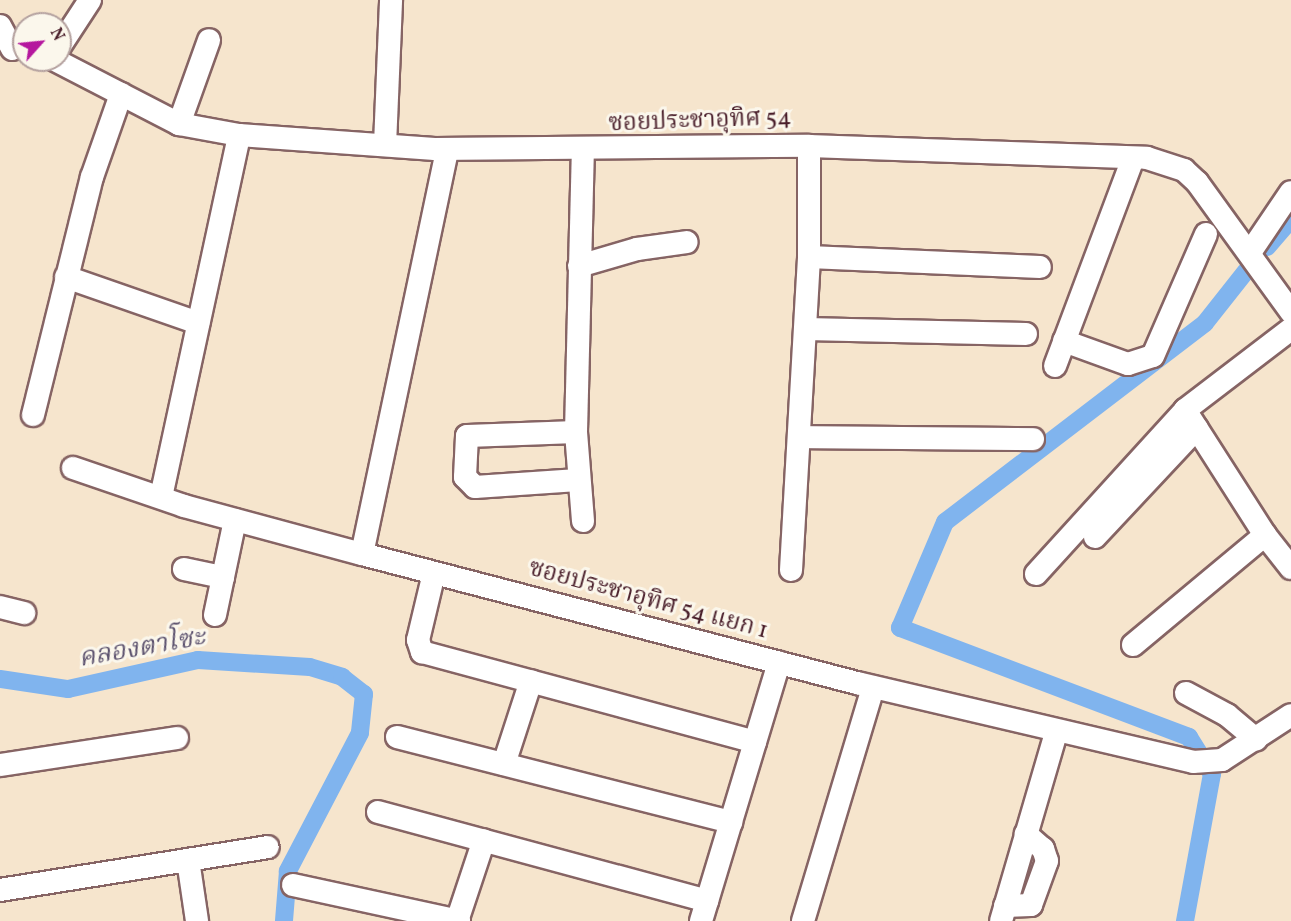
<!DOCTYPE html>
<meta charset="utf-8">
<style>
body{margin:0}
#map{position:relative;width:1291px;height:921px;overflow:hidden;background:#f6e5cd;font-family:Vollkorn,"Noto Serif Thai",serif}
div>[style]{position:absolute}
.canal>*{height:18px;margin:-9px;padding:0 9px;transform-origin:9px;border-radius:9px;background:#80b4ee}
.roads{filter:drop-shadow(2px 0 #866464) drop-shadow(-2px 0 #866464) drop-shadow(0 2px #866464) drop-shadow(0 -2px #866464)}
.minor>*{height:22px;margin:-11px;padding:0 11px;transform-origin:11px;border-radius:11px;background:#fff}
span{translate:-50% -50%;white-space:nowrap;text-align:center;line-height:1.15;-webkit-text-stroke:6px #fbf7ec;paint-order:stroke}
.street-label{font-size:24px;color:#4a1f2b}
.water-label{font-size:26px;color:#5d536f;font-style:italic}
.north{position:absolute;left:12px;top:12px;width:60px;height:60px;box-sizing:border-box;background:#fbf7ec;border:2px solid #b4a19f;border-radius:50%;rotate:63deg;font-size:16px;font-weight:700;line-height:24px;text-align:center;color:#4a1f2b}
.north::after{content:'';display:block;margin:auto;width:21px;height:27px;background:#b5179e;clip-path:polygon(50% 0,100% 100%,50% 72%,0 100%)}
</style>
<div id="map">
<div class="canal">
<div style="left:1267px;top:247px;width:37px;rotate:-49deg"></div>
<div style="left:0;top:679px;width:69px;rotate:8.4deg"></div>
<div style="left:68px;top:689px;width:133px;rotate:-12.6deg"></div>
<div style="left:198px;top:660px;width:112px;rotate:3.6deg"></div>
<div style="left:310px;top:667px;width:34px;rotate:17deg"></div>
<div style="left:342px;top:677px;width:28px;rotate:38deg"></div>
<div style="left:364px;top:694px;width:39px;rotate:96deg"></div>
<div style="left:360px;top:733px;width:156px;rotate:117.6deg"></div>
<div style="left:288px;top:871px;width:50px;rotate:94.6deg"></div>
<div style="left:1185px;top:921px;width:149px;rotate:-79.6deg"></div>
<div style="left:1212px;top:774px;width:44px;rotate:-121.9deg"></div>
<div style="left:1189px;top:737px;width:309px;rotate:-159.3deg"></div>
<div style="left:900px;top:628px;width:115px;rotate:-67deg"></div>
<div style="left:945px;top:522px;width:327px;rotate:-37.4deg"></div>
<div style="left:1205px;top:323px;width:66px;rotate:-51.7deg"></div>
</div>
<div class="roads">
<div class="minor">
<div style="left:0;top:26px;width:26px;rotate:62deg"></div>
<div style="left:60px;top:46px;width:55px;rotate:-56.9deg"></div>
<div style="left:55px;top:60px;width:140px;rotate:27.3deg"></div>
<div style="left:179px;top:124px;width:61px;rotate:10.4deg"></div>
<div style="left:239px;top:135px;width:196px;rotate:4.1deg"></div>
<div style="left:435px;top:149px;width:374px;rotate:-0.5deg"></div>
<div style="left:809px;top:146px;width:338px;rotate:2deg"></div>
<div style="left:1147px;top:158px;width:39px;rotate:18deg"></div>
<div style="left:1184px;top:170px;width:18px;rotate:43deg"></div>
<div style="left:1197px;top:182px;width:160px;rotate:54.1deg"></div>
<div style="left:179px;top:124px;width:89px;rotate:-70.3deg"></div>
<div style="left:385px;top:145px;width:145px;rotate:-87.6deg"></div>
<div style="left:1251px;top:251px;width:71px;rotate:-55.9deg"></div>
<div style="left:809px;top:257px;width:231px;rotate:2.5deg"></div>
<div style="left:579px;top:266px;width:60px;rotate:-16.3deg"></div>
<div style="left:637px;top:249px;width:50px;rotate:-8deg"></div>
<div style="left:66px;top:277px;width:140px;rotate:19.2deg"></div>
<div style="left:806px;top:329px;width:220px;rotate:1.3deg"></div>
<div style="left:1064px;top:341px;width:68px;rotate:19.8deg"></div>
<div style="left:1128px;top:364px;width:26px;rotate:-18deg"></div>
<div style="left:1153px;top:356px;width:133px;rotate:-66.5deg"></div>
<div style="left:1055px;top:366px;width:222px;rotate:-69.4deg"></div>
<div style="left:33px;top:415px;width:245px;rotate:-76.1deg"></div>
<div style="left:92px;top:177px;width:88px;rotate:-70.7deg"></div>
<div style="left:576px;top:432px;width:109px;rotate:177.9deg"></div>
<div style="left:467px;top:436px;width:41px;rotate:92.8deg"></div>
<div style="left:465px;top:477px;width:14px;rotate:45deg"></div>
<div style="left:475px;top:487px;width:103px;rotate:-3.9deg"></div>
<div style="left:799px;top:437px;width:234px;rotate:0.5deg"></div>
<div style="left:73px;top:468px;width:117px;rotate:18.9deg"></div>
<div style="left:184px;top:506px;width:184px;rotate:15.1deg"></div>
<div style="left:362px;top:554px;width:512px;rotate:14.61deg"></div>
<div style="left:857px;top:683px;width:345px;rotate:13.2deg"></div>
<div style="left:1193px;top:762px;width:29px;rotate:-4deg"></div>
<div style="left:1222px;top:760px;width:82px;rotate:-33.1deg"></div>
<div style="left:161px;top:497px;width:370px;rotate:-77.8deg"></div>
<div style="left:583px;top:521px;width:89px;rotate:-94.5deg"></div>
<div style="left:576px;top:432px;width:280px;rotate:-88.6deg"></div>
<div style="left:1265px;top:535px;width:42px;rotate:51.8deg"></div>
<div style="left:1095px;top:537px;width:149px;rotate:-46.9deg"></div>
<div style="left:362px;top:554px;width:414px;rotate:-78.1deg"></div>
<div style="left:184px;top:569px;width:40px;rotate:12deg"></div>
<div style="left:791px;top:570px;width:314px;rotate:-86.7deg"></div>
<div style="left:809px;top:257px;width:111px;rotate:-90deg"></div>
<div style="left:434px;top:573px;width:69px;rotate:103.4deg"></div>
<div style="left:418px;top:640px;width:13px;rotate:72deg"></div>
<div style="left:422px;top:652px;width:345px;rotate:15.1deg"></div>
<div style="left:1036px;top:574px;width:222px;rotate:-47.7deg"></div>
<div style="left:1185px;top:410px;width:133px;rotate:-37.4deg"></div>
<div style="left:0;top:607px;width:25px;rotate:14deg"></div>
<div style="left:215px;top:615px;width:97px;rotate:-78.1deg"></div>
<div style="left:1133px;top:645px;width:172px;rotate:-39.8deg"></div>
<div style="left:1265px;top:535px;width:148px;rotate:-122.6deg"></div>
<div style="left:1186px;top:693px;width:47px;rotate:28.2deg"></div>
<div style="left:1227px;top:715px;width:38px;rotate:40deg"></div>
<div style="left:397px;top:737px;width:345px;rotate:14.3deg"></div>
<div style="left:504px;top:764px;width:87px;rotate:-72deg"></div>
<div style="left:0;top:765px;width:179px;rotate:-8.7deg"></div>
<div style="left:378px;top:812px;width:341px;rotate:15.1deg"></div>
<div style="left:188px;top:860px;width:62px;rotate:81.6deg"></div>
<div style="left:293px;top:885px;width:170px;rotate:12.2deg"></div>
<div style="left:0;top:890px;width:271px;rotate:-9.1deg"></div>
<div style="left:1005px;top:906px;width:26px;rotate:-2deg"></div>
<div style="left:1031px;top:905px;width:47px;rotate:-70deg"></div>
<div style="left:1047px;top:861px;width:13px;rotate:-108deg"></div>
<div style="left:1043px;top:849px;width:23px;rotate:-139deg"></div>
<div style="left:457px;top:921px;width:85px;rotate:-71.6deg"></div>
<div style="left:701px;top:921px;width:270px;rotate:-73.2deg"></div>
<div style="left:803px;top:921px;width:244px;rotate:-73.3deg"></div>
<div style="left:1001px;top:921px;width:196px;rotate:-73.7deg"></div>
</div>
</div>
<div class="street-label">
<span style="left:700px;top:122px;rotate:-2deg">ซอยประชาอุทิศ 54</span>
<span style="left:648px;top:601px;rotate:15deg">ซอยประชาอุทิศ 54 แยก 1</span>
</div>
<div class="water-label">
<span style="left:142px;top:649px;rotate:-10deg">คลองตาโซะ</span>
</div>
<div class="north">N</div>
</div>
